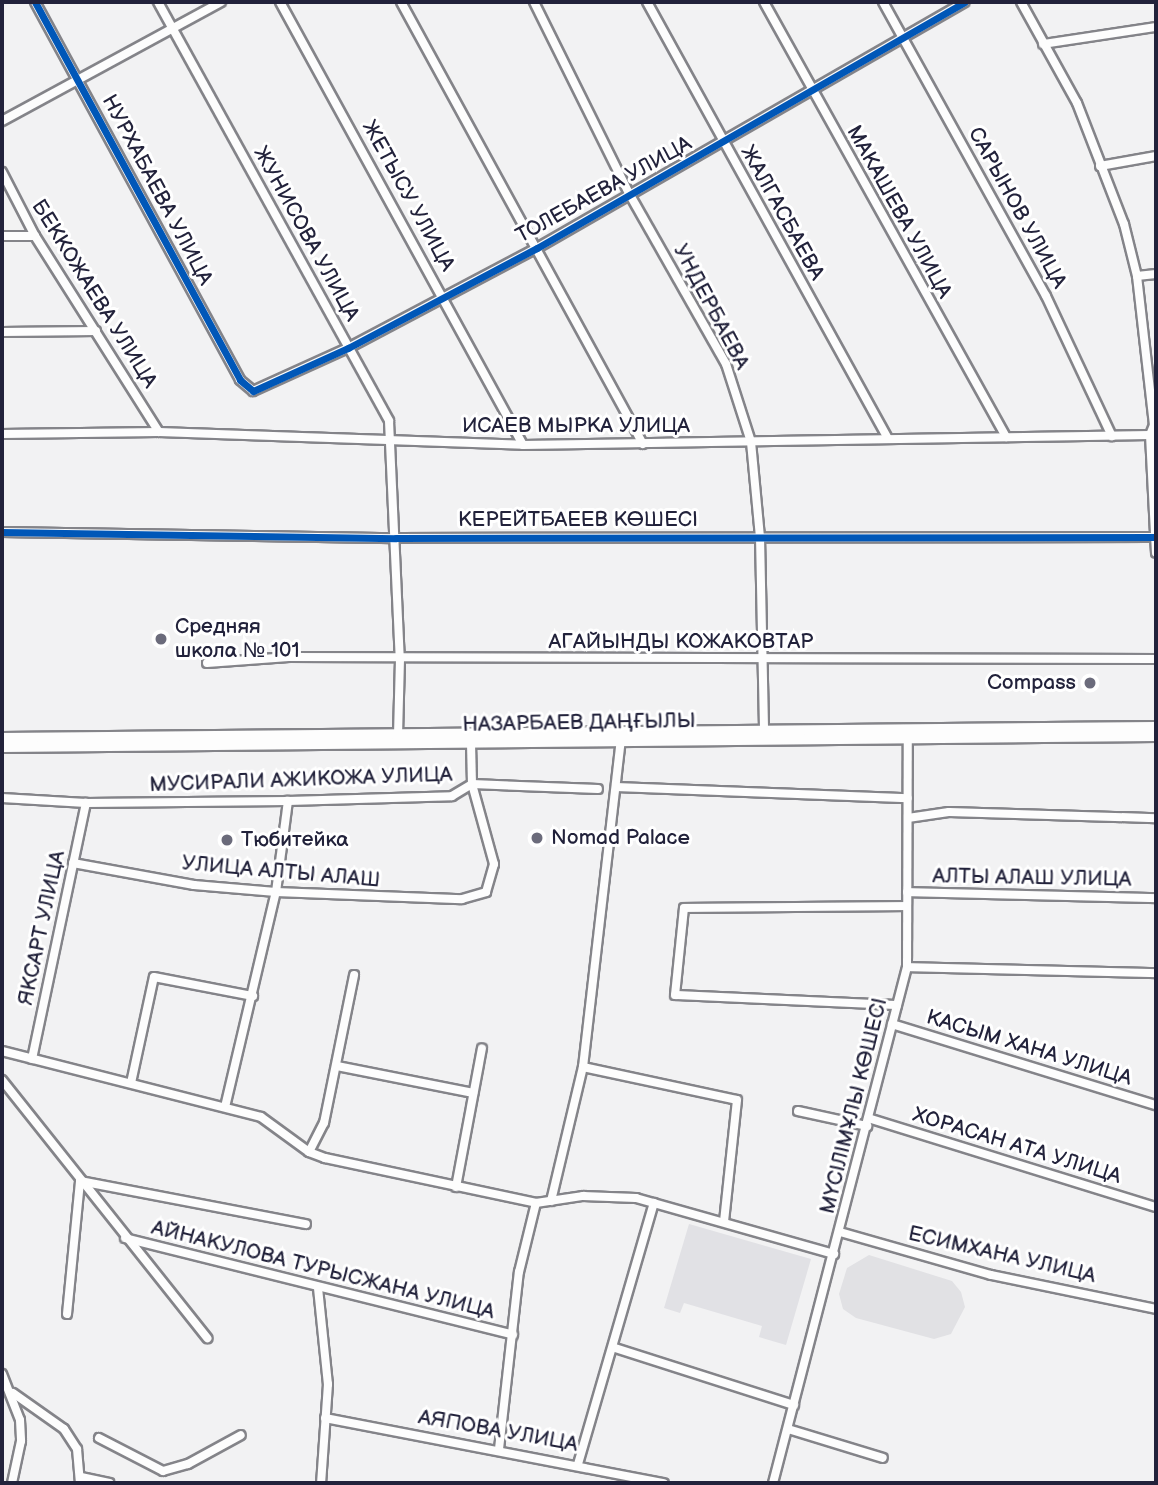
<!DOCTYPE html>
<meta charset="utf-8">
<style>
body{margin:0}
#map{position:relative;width:1158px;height:1485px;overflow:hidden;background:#f2f2f3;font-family:"Balsamiq Sans",sans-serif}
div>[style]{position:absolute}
.built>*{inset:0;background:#e1e1e5}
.green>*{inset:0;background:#e1e1e4}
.roads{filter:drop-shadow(2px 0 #848489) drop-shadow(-2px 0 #848489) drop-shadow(0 2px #848489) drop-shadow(0 -2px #848489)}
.minor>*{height:8px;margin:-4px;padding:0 4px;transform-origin:4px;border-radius:4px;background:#fdfdfd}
.major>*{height:10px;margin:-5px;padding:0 5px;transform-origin:5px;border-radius:5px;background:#fdfdfd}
.cycleway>*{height:7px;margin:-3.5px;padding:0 3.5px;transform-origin:3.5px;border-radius:3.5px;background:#0057b8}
.dots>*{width:19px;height:19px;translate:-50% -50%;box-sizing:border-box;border:4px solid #fff;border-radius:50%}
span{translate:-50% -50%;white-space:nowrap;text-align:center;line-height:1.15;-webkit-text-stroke:6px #fff;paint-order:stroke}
.street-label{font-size:21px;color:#22223b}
.poi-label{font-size:21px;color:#22223b}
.left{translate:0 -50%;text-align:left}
.right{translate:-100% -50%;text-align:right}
.frame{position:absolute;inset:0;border:4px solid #22223b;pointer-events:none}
</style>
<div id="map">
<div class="built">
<div style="clip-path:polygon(689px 1224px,811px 1259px,786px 1345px,759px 1337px,762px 1326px,684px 1303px,680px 1313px,664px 1308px)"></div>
</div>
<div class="green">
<div style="clip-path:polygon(869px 1255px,952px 1281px,961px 1292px,965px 1307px,951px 1334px,934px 1339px,856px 1318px,843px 1309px,839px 1294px,847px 1268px)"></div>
</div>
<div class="roads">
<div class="minor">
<div style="left:35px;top:2px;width:430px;rotate:61.5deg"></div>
<div style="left:240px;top:380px;width:17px;rotate:40deg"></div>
<div style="left:253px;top:391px;width:104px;rotate:-24.4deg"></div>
<div style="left:348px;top:348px;width:214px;rotate:-27.9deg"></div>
<div style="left:537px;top:248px;width:493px;rotate:-29.9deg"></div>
<div style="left:158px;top:2px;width:478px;rotate:61.1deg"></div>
<div style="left:389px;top:421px;width:238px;rotate:87.4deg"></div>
<div style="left:400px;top:659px;width:78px;rotate:91.5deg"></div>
<div style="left:280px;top:2px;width:505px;rotate:61.25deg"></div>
<div style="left:401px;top:2px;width:504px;rotate:61.3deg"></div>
<div style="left:534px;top:2px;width:216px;rotate:63.6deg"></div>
<div style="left:630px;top:195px;width:194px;rotate:60.4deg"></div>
<div style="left:726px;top:364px;width:82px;rotate:72.2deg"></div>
<div style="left:751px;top:442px;width:95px;rotate:84.6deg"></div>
<div style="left:760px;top:537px;width:197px;rotate:88.8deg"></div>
<div style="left:647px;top:2px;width:499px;rotate:61.1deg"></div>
<div style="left:764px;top:2px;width:498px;rotate:60.9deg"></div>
<div style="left:883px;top:2px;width:336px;rotate:61deg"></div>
<div style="left:1046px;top:296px;width:155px;rotate:64.8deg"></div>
<div style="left:1021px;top:2px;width:115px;rotate:61deg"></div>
<div style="left:1077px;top:103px;width:130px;rotate:68.8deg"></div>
<div style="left:1124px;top:224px;width:54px;rotate:76deg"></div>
<div style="left:1137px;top:276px;width:150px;rotate:83.5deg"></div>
<div style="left:1154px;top:425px;width:11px;rotate:112deg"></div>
<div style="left:1150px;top:435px;width:118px;rotate:87.1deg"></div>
<div style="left:1043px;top:44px;width:114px;rotate:-8.6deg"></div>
<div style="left:2px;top:121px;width:249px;rotate:-28.5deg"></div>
<div style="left:1100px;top:166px;width:57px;rotate:-10.1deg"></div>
<div style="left:2px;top:172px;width:72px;rotate:62.7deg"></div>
<div style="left:35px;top:236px;width:232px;rotate:57.7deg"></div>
<div style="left:2px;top:236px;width:33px"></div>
<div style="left:1137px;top:276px;width:19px;rotate:-6deg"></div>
<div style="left:2px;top:332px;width:94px;rotate:-0.6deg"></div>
<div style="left:2px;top:434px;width:157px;rotate:-0.7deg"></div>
<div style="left:159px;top:432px;width:364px;rotate:2deg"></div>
<div style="left:523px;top:445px;width:627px;rotate:-0.91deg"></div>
<div style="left:2px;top:532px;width:394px;rotate:0.9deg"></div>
<div style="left:396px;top:538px;width:758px;rotate:-0.08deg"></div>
<div style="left:207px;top:663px;width:82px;rotate:-4.2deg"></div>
<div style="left:289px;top:657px;width:867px;rotate:0.13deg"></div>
<div style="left:616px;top:787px;width:292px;rotate:2.2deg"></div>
<div style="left:2px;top:798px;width:84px;rotate:3.4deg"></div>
<div style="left:86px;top:803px;width:202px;rotate:-0.6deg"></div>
<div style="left:288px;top:801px;width:164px;rotate:-1.7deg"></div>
<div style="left:452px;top:796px;width:23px;rotate:-31deg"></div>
<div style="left:472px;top:784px;width:126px;rotate:2.3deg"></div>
<div style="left:908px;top:818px;width:41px;rotate:-8.3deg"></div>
<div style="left:949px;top:812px;width:207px;rotate:1.7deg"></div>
<div style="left:73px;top:863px;width:123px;rotate:10.3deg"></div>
<div style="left:194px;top:885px;width:82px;rotate:4.9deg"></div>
<div style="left:276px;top:892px;width:186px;rotate:2.2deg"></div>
<div style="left:462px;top:899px;width:25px;rotate:-16deg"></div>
<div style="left:486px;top:892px;width:29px;rotate:-74deg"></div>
<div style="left:494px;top:864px;width:83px;rotate:-105.4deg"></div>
<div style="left:472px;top:784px;width:41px;rotate:-91.4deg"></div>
<div style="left:907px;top:892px;width:249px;rotate:1.4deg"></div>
<div style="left:907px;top:967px;width:249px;rotate:1.4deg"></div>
<div style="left:897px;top:1005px;width:222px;rotate:-177.4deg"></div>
<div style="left:675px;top:995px;width:87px;rotate:-84.1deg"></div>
<div style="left:684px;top:908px;width:223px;rotate:-0.5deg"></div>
<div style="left:892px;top:1024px;width:276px;rotate:17.1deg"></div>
<div style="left:2px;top:1051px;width:267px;rotate:14.3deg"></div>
<div style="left:261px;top:1117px;width:59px;rotate:36.1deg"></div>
<div style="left:309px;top:1152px;width:17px;rotate:21deg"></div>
<div style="left:325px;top:1158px;width:216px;rotate:12deg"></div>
<div style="left:536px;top:1203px;width:48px;rotate:-8.5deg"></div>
<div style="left:583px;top:1196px;width:53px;rotate:2.2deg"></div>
<div style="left:636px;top:1198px;width:206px;rotate:15.8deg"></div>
<div style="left:32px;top:1059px;width:262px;rotate:-78.1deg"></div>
<div style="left:337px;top:1066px;width:139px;rotate:11.2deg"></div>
<div style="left:583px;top:1067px;width:157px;rotate:12.1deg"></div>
<div style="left:737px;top:1100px;width:122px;rotate:96.1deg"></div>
<div style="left:2px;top:1080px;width:330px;rotate:51.5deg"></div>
<div style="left:131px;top:1083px;width:108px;rotate:-77.8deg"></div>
<div style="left:154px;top:977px;width:101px;rotate:10.9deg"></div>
<div style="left:225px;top:1107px;width:221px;rotate:-76.7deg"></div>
<div style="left:276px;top:892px;width:92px;rotate:-82.5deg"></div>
<div style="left:798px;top:1111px;width:71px;rotate:12.3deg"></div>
<div style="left:868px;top:1118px;width:301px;rotate:17.2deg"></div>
<div style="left:309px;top:1152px;width:33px;rotate:-63deg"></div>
<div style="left:324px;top:1123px;width:151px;rotate:-78.5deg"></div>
<div style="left:456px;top:1187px;width:141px;rotate:-79.4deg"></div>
<div style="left:551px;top:1201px;width:138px;rotate:-76.6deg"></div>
<div style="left:583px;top:1067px;width:328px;rotate:-83.4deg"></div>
<div style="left:840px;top:1232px;width:157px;rotate:15.9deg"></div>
<div style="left:991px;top:1275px;width:168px;rotate:11.6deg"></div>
<div style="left:125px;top:1238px;width:400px;rotate:14deg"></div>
<div style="left:318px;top:1288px;width:97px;rotate:84.1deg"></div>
<div style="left:328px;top:1384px;width:99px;rotate:94deg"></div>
<div style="left:67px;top:1314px;width:134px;rotate:-84.4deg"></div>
<div style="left:80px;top:1181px;width:230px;rotate:10.8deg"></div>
<div style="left:615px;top:1348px;width:188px;rotate:17.7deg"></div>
<div style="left:2px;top:1374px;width:49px;rotate:68.6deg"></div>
<div style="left:20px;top:1420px;width:21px;rotate:87deg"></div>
<div style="left:21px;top:1441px;width:43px;rotate:102.1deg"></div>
<div style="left:13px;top:1393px;width:62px;rotate:35.2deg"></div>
<div style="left:64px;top:1429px;width:24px;rotate:57deg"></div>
<div style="left:77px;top:1449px;width:34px;rotate:85deg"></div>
<div style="left:325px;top:1418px;width:345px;rotate:10.9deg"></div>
<div style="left:788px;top:1429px;width:99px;rotate:17deg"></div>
<div style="left:99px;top:1438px;width:72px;rotate:27.3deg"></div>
<div style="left:163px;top:1471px;width:26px;rotate:-16deg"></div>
<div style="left:188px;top:1464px;width:60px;rotate:-28.7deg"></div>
<div style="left:499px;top:1449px;width:178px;rotate:-83.6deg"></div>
<div style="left:519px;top:1272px;width:71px;rotate:-76.2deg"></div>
<div style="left:578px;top:1464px;width:272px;rotate:-73.8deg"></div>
<div style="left:81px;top:1477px;width:29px;rotate:12deg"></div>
<div style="left:773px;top:1483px;width:533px;rotate:-75.44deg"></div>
<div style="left:907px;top:967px;width:234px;rotate:-89.8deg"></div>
</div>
<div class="major">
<div style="left:2px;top:738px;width:1154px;rotate:-0.55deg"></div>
<div style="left:2px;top:747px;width:1154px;rotate:-0.55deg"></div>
</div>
</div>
<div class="cycleway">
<div style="left:35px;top:2px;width:430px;rotate:61.5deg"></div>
<div style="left:240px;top:380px;width:17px;rotate:40deg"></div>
<div style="left:253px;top:391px;width:104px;rotate:-24.4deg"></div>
<div style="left:348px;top:348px;width:214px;rotate:-27.9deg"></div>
<div style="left:537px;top:248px;width:493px;rotate:-29.9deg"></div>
<div style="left:2px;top:532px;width:394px;rotate:0.9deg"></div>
<div style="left:396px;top:538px;width:758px;rotate:-0.08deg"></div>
</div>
<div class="dots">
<div style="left:161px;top:639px;background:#6b6b7b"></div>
<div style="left:1090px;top:683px;background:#6b6b7b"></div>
<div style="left:537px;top:838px;background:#6b6b7b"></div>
<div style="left:227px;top:840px;background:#6b6b7b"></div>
</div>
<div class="street-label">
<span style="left:157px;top:190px;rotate:62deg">НУРХАБАЕВА УЛИЦА</span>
<span style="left:604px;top:190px;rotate:-29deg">ТОЛЕБАЕВА УЛИЦА</span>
<span style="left:408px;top:196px;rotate:61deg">ЖЕТЫСУ УЛИЦА</span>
<span style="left:1017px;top:208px;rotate:61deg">САРЫНОВ УЛИЦА</span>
<span style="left:899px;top:212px;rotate:61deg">МАКАШЕВА УЛИЦА</span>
<span style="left:782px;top:213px;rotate:61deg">ЖАЛГАСБАЕВА</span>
<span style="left:306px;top:234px;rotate:61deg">ЖУНИСОВА УЛИЦА</span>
<span style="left:94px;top:294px;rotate:58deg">БЕККОЖАЕВА УЛИЦА</span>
<span style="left:711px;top:307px;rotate:62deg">УНДЕРБАЕВА</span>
<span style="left:576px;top:426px">ИСАЕВ МЫРКА УЛИЦА</span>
<span style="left:578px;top:520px">КЕРЕЙТБАЕЕВ КӨШЕСІ</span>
<span style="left:681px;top:642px">АГАЙЫНДЫ КОЖАКОВТАР</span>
<span style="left:579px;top:723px;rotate:-1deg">НАЗАРБАЕВ ДАҢҒЫЛЫ</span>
<span style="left:301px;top:780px;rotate:-2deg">МУСИРАЛИ АЖИКОЖА УЛИЦА</span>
<span style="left:281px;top:872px;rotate:5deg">УЛИЦА АЛТЫ АЛАШ</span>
<span style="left:1032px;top:878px;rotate:1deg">АЛТЫ АЛАШ УЛИЦА</span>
<span style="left:42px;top:928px;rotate:-78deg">ЯКСАРТ УЛИЦА</span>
<span style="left:1029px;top:1048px;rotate:17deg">КАСЫМ ХАНА УЛИЦА</span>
<span style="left:854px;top:1106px;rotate:-76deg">МҮСІЛІМҰЛЫ КӨШЕСІ</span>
<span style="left:1017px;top:1146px;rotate:17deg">ХОРАСАН АТА УЛИЦА</span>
<span style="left:1002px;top:1255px;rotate:13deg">ЕСИМХАНА УЛИЦА</span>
<span style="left:323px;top:1270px;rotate:14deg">АЙНАКУЛОВА ТУРЫСЖАНА УЛИЦА</span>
<span style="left:498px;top:1431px;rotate:10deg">АЯПОВА УЛИЦА</span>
</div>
<div class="poi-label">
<span class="left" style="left:175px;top:639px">Средняя<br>школа № 101</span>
<span class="right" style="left:1076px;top:683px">Compass</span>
<span class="left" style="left:551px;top:838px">Nomad Palace</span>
<span class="left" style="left:241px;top:840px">Тюбитейка</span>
</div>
<div class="frame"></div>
</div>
